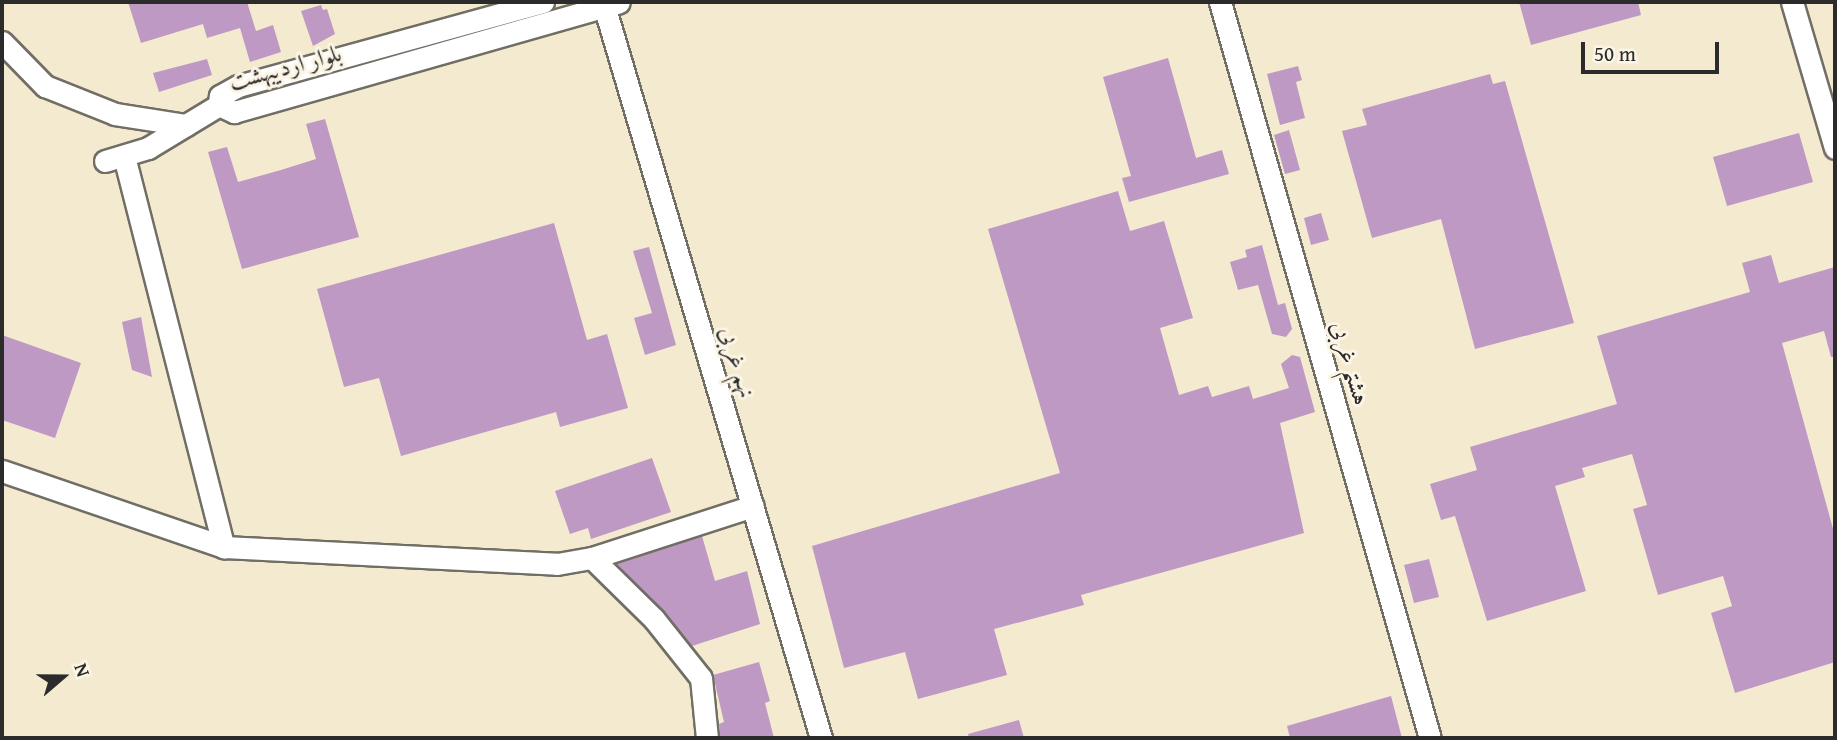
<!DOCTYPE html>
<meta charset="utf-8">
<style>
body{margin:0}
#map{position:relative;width:1837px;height:740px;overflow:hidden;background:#f4ead0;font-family:"Gentium Book Plus",Amiri,serif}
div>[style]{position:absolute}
.building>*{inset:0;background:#be99c4}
.roads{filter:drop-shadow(2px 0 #716e65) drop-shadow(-2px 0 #716e65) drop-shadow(0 2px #716e65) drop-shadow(0 -2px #716e65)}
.minor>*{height:21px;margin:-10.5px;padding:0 10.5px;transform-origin:10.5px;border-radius:10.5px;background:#fff}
span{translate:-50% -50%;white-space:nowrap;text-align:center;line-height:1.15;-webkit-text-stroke:6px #fcf5e5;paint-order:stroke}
.street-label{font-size:24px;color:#2b2b2b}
.frame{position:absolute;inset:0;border:4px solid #2b2b2b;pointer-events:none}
.north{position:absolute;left:28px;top:642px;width:70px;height:70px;-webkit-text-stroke:5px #fcf5e5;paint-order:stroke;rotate:70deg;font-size:19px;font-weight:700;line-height:28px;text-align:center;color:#2b2b2b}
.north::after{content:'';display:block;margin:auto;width:24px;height:32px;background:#2b2b2b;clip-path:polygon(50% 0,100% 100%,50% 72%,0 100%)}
.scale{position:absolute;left:1581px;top:42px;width:138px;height:32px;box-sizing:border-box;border:4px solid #2b2b2b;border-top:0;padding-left:9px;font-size:21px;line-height:24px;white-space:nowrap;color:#2b2b2b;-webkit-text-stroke:5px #fcf5e5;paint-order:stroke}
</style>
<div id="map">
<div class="building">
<div style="clip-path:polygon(128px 2px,247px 2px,256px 31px,273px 25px,281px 52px,250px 62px,240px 28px,207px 38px,203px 24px,141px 43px)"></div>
<div style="clip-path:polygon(1519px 2px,1638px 2px,1641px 15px,1531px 45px)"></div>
<div style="clip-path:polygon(321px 5px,323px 10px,327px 9px,335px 34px,313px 46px,301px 11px)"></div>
<div style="clip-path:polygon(1168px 58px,1196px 158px,1222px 150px,1229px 174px,1129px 202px,1122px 178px,1131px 176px,1103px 77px)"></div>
<div style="clip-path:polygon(207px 59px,212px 75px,159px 92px,153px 73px)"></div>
<div style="clip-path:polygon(1298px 66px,1302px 80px,1296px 82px,1305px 118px,1280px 125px,1267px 74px)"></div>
<div style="clip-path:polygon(1490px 74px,1493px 84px,1505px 81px,1574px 323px,1475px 349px,1441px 219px,1372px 238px,1342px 131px,1367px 125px,1362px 109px)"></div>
<div style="clip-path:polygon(325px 119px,359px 237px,242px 269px,208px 152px,227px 147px,238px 182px,281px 170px,316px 159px,306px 124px)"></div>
<div style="clip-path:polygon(1289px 130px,1300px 170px,1285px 174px,1274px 135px)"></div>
<div style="clip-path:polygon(1799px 133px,1813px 182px,1727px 206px,1713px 157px)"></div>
<div style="clip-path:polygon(1118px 191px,1130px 231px,1164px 221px,1193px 318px,1160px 328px,1179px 395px,1208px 386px,1212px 397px,1249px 386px,1253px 399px,1289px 388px,1281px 364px,1292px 355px,1300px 357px,1315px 412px,1280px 423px,1304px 533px,1081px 595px,1084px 605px,994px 629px,1007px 675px,918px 699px,905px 652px,844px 668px,812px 546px,1060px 473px,988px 229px)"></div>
<div style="clip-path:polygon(1321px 213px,1329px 240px,1311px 245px,1304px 218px)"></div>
<div style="clip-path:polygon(554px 223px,587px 340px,607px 334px,628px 408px,560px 427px,556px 412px,401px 456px,379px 378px,344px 387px,317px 289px)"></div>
<div style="clip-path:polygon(1262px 245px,1278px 305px,1285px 303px,1292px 329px,1286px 337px,1272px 334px,1258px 285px,1238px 290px,1230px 262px,1247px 257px,1245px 250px)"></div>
<div style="clip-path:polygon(649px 247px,676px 345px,645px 355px,634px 318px,652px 313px,633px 251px)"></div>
<div style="clip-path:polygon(1771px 255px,1779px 283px,1835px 267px,1835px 357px,1831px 357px,1824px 331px,1782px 343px,1835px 536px,1835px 662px,1735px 693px,1711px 613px,1732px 606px,1723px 576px,1658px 595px,1633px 509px,1647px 505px,1632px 454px,1582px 468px,1585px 477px,1555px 486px,1586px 591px,1487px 621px,1455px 516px,1441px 520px,1430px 484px,1477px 470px,1470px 447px,1617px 404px,1597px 336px,1750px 292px,1742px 263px)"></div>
<div style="clip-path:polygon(141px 317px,152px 377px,132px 370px,122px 322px)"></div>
<div style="clip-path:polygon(2px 335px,81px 363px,55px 438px,2px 420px)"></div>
<div style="clip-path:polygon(652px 458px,671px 512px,591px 539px,588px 528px,570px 534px,555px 491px)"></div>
<div style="clip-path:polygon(702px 536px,715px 581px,747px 571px,760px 624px,692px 646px,617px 564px)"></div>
<div style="clip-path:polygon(1429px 559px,1439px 597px,1414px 603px,1404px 565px)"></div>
<div style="clip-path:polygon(759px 662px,770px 701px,765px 703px,774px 738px,720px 738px,719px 724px,724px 722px,713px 675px)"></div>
<div style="clip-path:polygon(1391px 696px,1402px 738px,1290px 738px,1287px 726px)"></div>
<div style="clip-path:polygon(1019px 720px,1024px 738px,969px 738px,968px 734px)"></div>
</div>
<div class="roads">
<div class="minor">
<div style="left:543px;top:2px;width:316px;rotate:164.6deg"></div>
<div style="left:238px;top:86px;width:21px;rotate:151deg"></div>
<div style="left:220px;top:96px;width:9px;rotate:96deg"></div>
<div style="left:219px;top:105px;width:17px;rotate:25deg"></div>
<div style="left:234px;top:112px;width:400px;rotate:-15.9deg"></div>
<div style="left:603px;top:2px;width:768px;rotate:73.5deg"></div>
<div style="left:1220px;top:2px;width:765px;rotate:74.08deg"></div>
<div style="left:1792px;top:2px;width:152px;rotate:73.6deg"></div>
<div style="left:2px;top:42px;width:62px;rotate:45.7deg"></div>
<div style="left:45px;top:86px;width:75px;rotate:21.8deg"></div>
<div style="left:115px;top:114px;width:72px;rotate:8.8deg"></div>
<div style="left:124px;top:156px;width:404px;rotate:75.7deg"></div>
<div style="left:224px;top:547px;width:333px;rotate:2.9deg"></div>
<div style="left:557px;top:564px;width:36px;rotate:-10deg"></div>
<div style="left:592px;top:558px;width:169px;rotate:-17.9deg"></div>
<div style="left:105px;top:161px;width:45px;rotate:-16.8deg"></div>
<div style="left:148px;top:148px;width:83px;rotate:-31.2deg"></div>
<div style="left:2px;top:471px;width:235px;rotate:18.9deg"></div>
<div style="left:592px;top:558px;width:87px;rotate:44.5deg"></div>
<div style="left:654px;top:619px;width:75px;rotate:51.5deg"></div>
<div style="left:701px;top:678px;width:60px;rotate:84.3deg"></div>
</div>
</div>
<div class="street-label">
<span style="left:285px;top:67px;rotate:-15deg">بلوار اردیبهشت</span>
<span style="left:738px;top:362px;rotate:73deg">نهم غربی</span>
<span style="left:1351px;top:363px;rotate:74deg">هشتم غربی</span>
</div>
<div class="frame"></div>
<div class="north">N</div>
<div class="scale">50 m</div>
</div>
